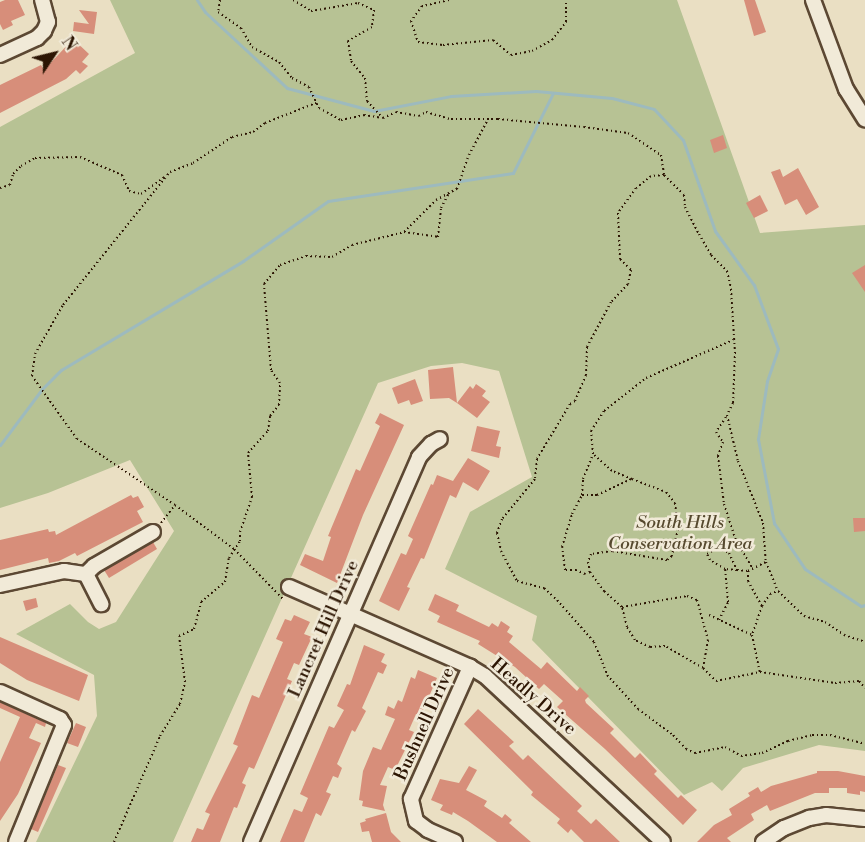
<!DOCTYPE html>
<style>
body{margin:0}
#map{position:relative;width:865px;height:842px;overflow:hidden;background:#eadfc3;font-family:"Libre Bodoni",serif}
div>[style]{position:absolute}
.green>*{inset:0;background:#b7c294}
.stream>*{height:3px;margin:-1.5px;padding:0 1.5px;transform-origin:1.5px;border-radius:1.5px;background:#9dbabe}
.building>*{inset:0;background:#d78e7a}
.path>*{height:2px;margin-top:-1px;transform-origin:0;background:repeating-linear-gradient(90deg,#2c1503 0 1.5px,transparent 0 4.5px)}
.roads{filter:drop-shadow(2px 0 #5c4833) drop-shadow(-2px 0 #5c4833) drop-shadow(0 2px #5c4833) drop-shadow(0 -2px #5c4833)}
.minor>*{height:14px;margin:-7px;padding:0 7px;transform-origin:7px;border-radius:7px;background:#f1ead8}
span{translate:-50% -50%;white-space:nowrap;text-align:center;line-height:1.15;-webkit-text-stroke:5px #f1ead8;paint-order:stroke}
.park-label{font-size:18px;color:#56492e;font-style:italic}
.street-label{font-size:18px;color:#2c1503}
.north{position:absolute;left:24px;top:24px;width:60px;height:60px;-webkit-text-stroke:4px #f1ead8;paint-order:stroke;rotate:55deg;font-size:16px;font-weight:700;line-height:24px;text-align:center;color:#2c1503}
.north::after{content:'';display:block;margin:auto;width:21px;height:27px;background:#2c1503;clip-path:polygon(50% 0,100% 100%,50% 72%,0 100%)}
</style>
<div id="map">
<div class="green">
<div style="clip-path:polygon(110px 0,677px 0,760px 233px,865px 225px,865px 751px,819px 745px,743px 768px,722px 791px,712px 782px,684px 795px,532px 640px,537px 616px,445px 569px,470px 512px,532px 477px,499px 371px,462px 363px,431px 366px,378px 383px,173px 842px,36px 842px,97px 716px,94px 675px,16px 634px,70px 604px,88px 622px,99px 629px,116px 622px,174px 531px,130px 460px,48px 493px,0 508px,0 127px,135px 53px)"></div>
</div>
<div class="stream">
<div style="left:197px;top:0;width:14px;rotate:56deg"></div>
<div style="left:205px;top:12px;width:112px;rotate:42.8deg"></div>
<div style="left:287px;top:88px;width:90px;rotate:14.8deg"></div>
<div style="left:374px;top:111px;width:78px;rotate:-11deg"></div>
<div style="left:451px;top:96px;width:85px;rotate:-3.4deg"></div>
<div style="left:536px;top:91px;width:76px;rotate:5.3deg"></div>
<div style="left:612px;top:98px;width:43px;rotate:14.7deg"></div>
<div style="left:654px;top:109px;width:42px;rotate:46.9deg"></div>
<div style="left:683px;top:140px;width:96px;rotate:70.6deg"></div>
<div style="left:715px;top:231px;width:67px;rotate:54.2deg"></div>
<div style="left:754px;top:285px;width:68px;rotate:69.4deg"></div>
<div style="left:778px;top:349px;width:34px;rotate:109deg"></div>
<div style="left:767px;top:381px;width:59px;rotate:98.8deg"></div>
<div style="left:758px;top:439px;width:86px;rotate:79.2deg"></div>
<div style="left:774px;top:523px;width:55px;rotate:56deg"></div>
<div style="left:805px;top:569px;width:67px;rotate:33.5deg"></div>
<div style="left:861px;top:606px;width:4px;rotate:-14deg"></div>
<div style="left:0;top:445px;width:70px;rotate:-53.1deg"></div>
<div style="left:42px;top:389px;width:27px;rotate:-45deg"></div>
<div style="left:61px;top:370px;width:212px;rotate:-30.9deg"></div>
<div style="left:243px;top:261px;width:104px;rotate:-35.2deg"></div>
<div style="left:328px;top:201px;width:187px;rotate:-8.6deg"></div>
<div style="left:513px;top:173px;width:89px;rotate:-63.4deg"></div>
</div>
<div class="building">
<div style="clip-path:polygon(5px 0,18px 0,25px 15px,11px 21px,13px 25px,3px 30px,0 24px,0 2px)"></div>
<div style="clip-path:polygon(744px 0,755px 0,766px 32px,754px 36px)"></div>
<div style="clip-path:polygon(79px 10px,97px 12px,94px 34px,73px 31px,74px 22px,89px 24px)"></div>
<div style="clip-path:polygon(73px 39px,89px 54px,82px 62px,88px 66px,80px 74px,76px 70px,66px 79px,0 113px,0 85px,41px 65px,44px 70px)"></div>
<div style="clip-path:polygon(723px 135px,727px 148px,714px 153px,710px 140px)"></div>
<div style="clip-path:polygon(798px 168px,819px 207px,806px 215px,797px 199px,785px 205px,771px 172px,780px 169px,783px 177px)"></div>
<div style="clip-path:polygon(760px 195px,768px 211px,754px 218px,746px 203px)"></div>
<div style="clip-path:polygon(865px 265px,865px 292px,852px 273px)"></div>
<div style="clip-path:polygon(453px 367px,457px 403px,449px 398px,430px 399px,428px 370px)"></div>
<div style="clip-path:polygon(415px 379px,423px 401px,411px 405px,409px 400px,398px 404px,392px 388px)"></div>
<div style="clip-path:polygon(476px 384px,486px 391px,482px 396px,490px 402px,477px 418px,457px 403px,470px 386px,473px 389px)"></div>
<div style="clip-path:polygon(380px 413px,404px 425px,363px 515px,337px 583px,300px 565px,305px 554px,323px 561px,331px 537px,328px 536px,356px 469px,360px 471px,380px 426px,375px 423px)"></div>
<div style="clip-path:polygon(477px 426px,500px 431px,496px 446px,501px 447px,499px 458px,471px 451px)"></div>
<div style="clip-path:polygon(468px 458px,490px 471px,478px 491px,463px 482px,456px 498px,450px 495px,424px 559px,421px 558px,407px 587px,410px 588px,399px 611px,379px 601px,401px 553px,406px 555px,413px 539px,408px 536px,431px 484px,433px 485px,437px 475px,453px 481px)"></div>
<div style="clip-path:polygon(131px 495px,133px 498px,138px 496px,144px 507px,137px 511px,143px 522px,77px 556px,75px 553px,59px 561px,49px 563px,48px 558px,0 570px,0 540px,48px 529px,49px 532px,55px 531px,56px 535px)"></div>
<div style="clip-path:polygon(853px 518px,865px 518px,865px 531px,854px 532px)"></div>
<div style="clip-path:polygon(153px 542px,157px 549px,109px 578px,104px 570px)"></div>
<div style="clip-path:polygon(435px 594px,459px 605px,456px 611px,489px 627px,492px 623px,498px 627px,501px 621px,510px 627px,507px 632px,513px 636px,509px 642px,541px 669px,547px 662px,577px 691px,580px 687px,589px 696px,585px 700px,586px 703px,614px 729px,610px 733px,635px 758px,640px 753px,657px 771px,654px 774px,678px 798px,681px 795px,697px 810px,683px 825px,605px 749px,557px 707px,563px 701px,544px 684px,539px 689px,515px 667px,478px 644px,480px 641px,437px 622px,440px 616px,428px 610px)"></div>
<div style="clip-path:polygon(36px 598px,38px 607px,26px 611px,23px 601px)"></div>
<div style="clip-path:polygon(294px 615px,310px 622px,304px 634px,312px 637px,299px 665px,294px 663px,287px 679px,292px 681px,254px 769px,249px 767px,242px 783px,246px 785px,237px 808px,234px 807px,220px 842px,191px 842px,197px 828px,203px 830px,210px 814px,205px 812px,238px 746px,233px 744px,252px 695px,259px 698px,283px 642px,276px 639px,285px 619px,291px 621px)"></div>
<div style="clip-path:polygon(0 637px,88px 675px,79px 701px,27px 680px,0 663px)"></div>
<div style="clip-path:polygon(364px 645px,385px 654px,381px 662px,387px 665px,383px 674px,378px 672px,362px 708px,366px 711px,355px 732px,352px 730px,337px 764px,342px 768px,338px 778px,333px 776px,326px 792px,331px 794px,321px 816px,316px 813px,304px 842px,280px 842px,294px 809px,302px 812px,308px 798px,300px 794px,329px 726px,334px 728px,344px 710px,337px 706px,347px 684px,350px 685px)"></div>
<div style="clip-path:polygon(418px 670px,437px 678px,421px 715px,416px 714px,409px 730px,414px 732px,395px 770px,388px 767px,380px 785px,387px 786px,383px 805px,385px 811px,362px 806px,363px 801px,359px 800px,363px 771px,373px 747px,381px 750px,395px 719px,385px 715px,388px 706px,394px 709px,398px 700px,402px 702px,411px 677px,415px 679px)"></div>
<div style="clip-path:polygon(0 702px,46px 723px,45px 727px,36px 723px,29px 738px,41px 743px,18px 794px,0 821px,0 762px,20px 717px,0 708px)"></div>
<div style="clip-path:polygon(478px 709px,514px 742px,509px 746px,523px 760px,528px 755px,582px 806px,577px 811px,591px 824px,596px 819px,620px 842px,584px 842px,571px 829px,568px 833px,557px 823px,560px 819px,531px 795px,533px 792px,464px 724px)"></div>
<div style="clip-path:polygon(76px 723px,86px 727px,78px 747px,67px 743px)"></div>
<div style="clip-path:polygon(58px 765px,66px 768px,38px 832px,31px 829px)"></div>
<div style="clip-path:polygon(469px 766px,477px 770px,466px 790px,487px 801px,484px 806px,502px 818px,505px 814px,512px 820px,509px 823px,531px 842px,497px 842px,468px 821px,453px 812px,452px 815px,440px 810px,443px 805px,431px 800px,440px 779px,459px 783px)"></div>
<div style="clip-path:polygon(817px 771px,838px 771px,865px 776px,865px 792px,860px 791px,860px 795px,847px 793px,847px 788px,829px 788px,829px 793px,815px 793px,770px 811px,767px 805px,751px 814px,754px 820px,727px 838px,731px 842px,697px 842px,714px 825px,732px 815px,729px 809px,750px 796px,748px 793px,758px 787px,761px 792px,771px 786px,817px 773px)"></div>
<div style="clip-path:polygon(386px 813px,391px 832px,401px 842px,372px 842px,369px 831px,362px 832px,360px 823px,366px 821px,365px 819px)"></div>
</div>
<div class="path">
<div style="left:220px;top:0;width:12px;rotate:99deg"></div>
<div style="left:218px;top:12px;width:28px;rotate:35deg"></div>
<div style="left:241px;top:28px;width:22px;rotate:60deg"></div>
<div style="left:252px;top:47px;width:31px;rotate:29deg"></div>
<div style="left:279px;top:62px;width:21px;rotate:51deg"></div>
<div style="left:292px;top:78px;width:19px;rotate:28deg"></div>
<div style="left:309px;top:87px;width:23px;rotate:65deg"></div>
<div style="left:319px;top:108px;width:25px;rotate:29deg"></div>
<div style="left:341px;top:120px;width:24px;rotate:-12deg"></div>
<div style="left:364px;top:115px;width:19px;rotate:9deg"></div>
<div style="left:383px;top:118px;width:14px;rotate:-25deg"></div>
<div style="left:396px;top:112px;width:23px;rotate:10deg"></div>
<div style="left:419px;top:116px;width:8px;rotate:-30deg"></div>
<div style="left:426px;top:112px;width:26px;rotate:16deg"></div>
<div style="left:451px;top:119px;width:47px"></div>
<div style="left:498px;top:119px;width:86px;rotate:5.3deg"></div>
<div style="left:584px;top:127px;width:44px;rotate:7.8deg"></div>
<div style="left:628px;top:133px;width:40px;rotate:34deg"></div>
<div style="left:661px;top:155px;width:20px;rotate:81deg"></div>
<div style="left:664px;top:175px;width:28px;rotate:45deg"></div>
<div style="left:684px;top:195px;width:12px;rotate:85deg"></div>
<div style="left:685px;top:207px;width:30px;rotate:63deg"></div>
<div style="left:699px;top:234px;width:24px;rotate:60deg"></div>
<div style="left:711px;top:255px;width:23px;rotate:45deg"></div>
<div style="left:727px;top:271px;width:18px;rotate:77deg"></div>
<div style="left:731px;top:289px;width:63px;rotate:86.4deg"></div>
<div style="left:735px;top:352px;width:51px;rotate:92.2deg"></div>
<div style="left:733px;top:403px;width:13px;rotate:117deg"></div>
<div style="left:727px;top:415px;width:47px;rotate:76.6deg"></div>
<div style="left:738px;top:461px;width:67px;rotate:68deg"></div>
<div style="left:763px;top:523px;width:39px;rotate:86deg"></div>
<div style="left:766px;top:562px;width:31px;rotate:68deg"></div>
<div style="left:778px;top:591px;width:36px;rotate:44deg"></div>
<div style="left:804px;top:616px;width:22px;rotate:16deg"></div>
<div style="left:825px;top:622px;width:23px;rotate:34deg"></div>
<div style="left:844px;top:635px;width:22px;rotate:18deg"></div>
<div style="left:293px;top:0;width:21px;rotate:31deg"></div>
<div style="left:311px;top:11px;width:48px;rotate:-9.7deg"></div>
<div style="left:358px;top:3px;width:17px;rotate:24deg"></div>
<div style="left:374px;top:10px;width:17px;rotate:97deg"></div>
<div style="left:372px;top:27px;width:28px;rotate:150deg"></div>
<div style="left:348px;top:41px;width:20px;rotate:81deg"></div>
<div style="left:351px;top:61px;width:22px;rotate:51deg"></div>
<div style="left:365px;top:78px;width:23px;rotate:85deg"></div>
<div style="left:367px;top:101px;width:22px;rotate:47deg"></div>
<div style="left:449px;top:0;width:28px;rotate:167deg"></div>
<div style="left:422px;top:6px;width:19px;rotate:126deg"></div>
<div style="left:411px;top:21px;width:22px;rotate:72deg"></div>
<div style="left:418px;top:42px;width:25px;rotate:7deg"></div>
<div style="left:443px;top:45px;width:50px;rotate:-5.7deg"></div>
<div style="left:493px;top:40px;width:23px;rotate:40deg"></div>
<div style="left:511px;top:55px;width:21px;rotate:-11deg"></div>
<div style="left:532px;top:51px;width:23px;rotate:-29deg"></div>
<div style="left:552px;top:40px;width:23px;rotate:-52deg"></div>
<div style="left:566px;top:22px;width:22px;rotate:-90deg"></div>
<div style="left:664px;top:175px;width:13px;rotate:176deg"></div>
<div style="left:651px;top:176px;width:19px;rotate:141deg"></div>
<div style="left:636px;top:188px;width:31px;rotate:126deg"></div>
<div style="left:618px;top:213px;width:46px;rotate:87.5deg"></div>
<div style="left:620px;top:259px;width:16px;rotate:45deg"></div>
<div style="left:631px;top:270px;width:14px;rotate:102deg"></div>
<div style="left:628px;top:284px;width:25px;rotate:133deg"></div>
<div style="left:611px;top:302px;width:51px;rotate:118.1deg"></div>
<div style="left:587px;top:347px;width:28px;rotate:92deg"></div>
<div style="left:586px;top:375px;width:28px;rotate:113deg"></div>
<div style="left:575px;top:401px;width:6px;rotate:149deg"></div>
<div style="left:570px;top:404px;width:64px;rotate:121deg"></div>
<div style="left:537px;top:459px;width:20px;rotate:96deg"></div>
<div style="left:535px;top:479px;width:52px;rotate:129.5deg"></div>
<div style="left:502px;top:519px;width:15px;rotate:110deg"></div>
<div style="left:497px;top:533px;width:18px;rotate:77deg"></div>
<div style="left:501px;top:551px;width:34px;rotate:62deg"></div>
<div style="left:517px;top:581px;width:28px;rotate:15deg"></div>
<div style="left:544px;top:588px;width:18px;rotate:43deg"></div>
<div style="left:557px;top:600px;width:56px;rotate:48.6deg"></div>
<div style="left:594px;top:642px;width:35px;rotate:68deg"></div>
<div style="left:607px;top:675px;width:46px;rotate:47.6deg"></div>
<div style="left:638px;top:709px;width:44px;rotate:36.6deg"></div>
<div style="left:673px;top:735px;width:19px;rotate:47deg"></div>
<div style="left:686px;top:749px;width:10px;rotate:24deg"></div>
<div style="left:695px;top:753px;width:31px;rotate:-11deg"></div>
<div style="left:725px;top:747px;width:18px;rotate:29deg"></div>
<div style="left:741px;top:756px;width:21px;rotate:-8deg"></div>
<div style="left:762px;top:753px;width:29px;rotate:-25deg"></div>
<div style="left:788px;top:741px;width:25px;rotate:-14deg"></div>
<div style="left:812px;top:735px;width:18px"></div>
<div style="left:830px;top:735px;width:36px;rotate:14deg"></div>
<div style="left:0;top:188px;width:10px;rotate:-17deg"></div>
<div style="left:10px;top:185px;width:11px;rotate:-75deg"></div>
<div style="left:13px;top:174px;width:11px;rotate:-45deg"></div>
<div style="left:21px;top:166px;width:16px;rotate:-30deg"></div>
<div style="left:35px;top:158px;width:45px;rotate:-1.3deg"></div>
<div style="left:80px;top:157px;width:46px;rotate:23.2deg"></div>
<div style="left:122px;top:175px;width:17px;rotate:66deg"></div>
<div style="left:129px;top:191px;width:12px;rotate:14deg"></div>
<div style="left:141px;top:194px;width:31px;rotate:-36deg"></div>
<div style="left:404px;top:232px;width:45px;rotate:-45deg"></div>
<div style="left:436px;top:200px;width:24px;rotate:-28deg"></div>
<div style="left:457px;top:189px;width:36px;rotate:-71deg"></div>
<div style="left:469px;top:155px;width:40px;rotate:-62deg"></div>
<div style="left:726px;top:417px;width:18px;rotate:124deg"></div>
<div style="left:716px;top:432px;width:12px;rotate:55deg"></div>
<div style="left:723px;top:442px;width:15px;rotate:110deg"></div>
<div style="left:718px;top:456px;width:48px;rotate:82.9deg"></div>
<div style="left:724px;top:504px;width:36px;rotate:72deg"></div>
<div style="left:735px;top:538px;width:34px;rotate:60deg"></div>
<div style="left:632px;top:479px;width:22px;rotate:-158deg"></div>
<div style="left:612px;top:471px;width:25px;rotate:-138deg"></div>
<div style="left:593px;top:454px;width:23px;rotate:-95deg"></div>
<div style="left:591px;top:431px;width:24px;rotate:-57deg"></div>
<div style="left:604px;top:411px;width:53px;rotate:-38.2deg"></div>
<div style="left:646px;top:378px;width:95px;rotate:-23.6deg"></div>
<div style="left:582px;top:495px;width:16px;rotate:-86deg"></div>
<div style="left:583px;top:479px;width:27px;rotate:-68deg"></div>
<div style="left:175px;top:505px;width:74px;rotate:36.7deg"></div>
<div style="left:234px;top:549px;width:70px;rotate:45.6deg"></div>
<div style="left:161px;top:523px;width:23px;rotate:-52deg"></div>
<div style="left:175px;top:505px;width:118px;rotate:-146deg"></div>
<div style="left:77px;top:439px;width:77px;rotate:-125.5deg"></div>
<div style="left:32px;top:376px;width:22px;rotate:-82deg"></div>
<div style="left:35px;top:354px;width:56px;rotate:-60.3deg"></div>
<div style="left:63px;top:305px;width:171px;rotate:-51.2deg"></div>
<div style="left:170px;top:172px;width:25px;rotate:-21deg"></div>
<div style="left:193px;top:163px;width:47px;rotate:-33.7deg"></div>
<div style="left:232px;top:137px;width:22px;rotate:-13deg"></div>
<div style="left:253px;top:132px;width:15px;rotate:-37deg"></div>
<div style="left:265px;top:123px;width:55px;rotate:-21.4deg"></div>
<div style="left:737px;top:570px;width:11px;rotate:5deg"></div>
<div style="left:748px;top:571px;width:10px;rotate:90deg"></div>
<div style="left:748px;top:581px;width:29px;rotate:61deg"></div>
<div style="left:762px;top:606px;width:31px;rotate:109deg"></div>
<div style="left:748px;top:571px;width:20px;rotate:-27deg"></div>
<div style="left:590px;top:572px;width:5px;rotate:158deg"></div>
<div style="left:585px;top:574px;width:10px;rotate:-156deg"></div>
<div style="left:576px;top:570px;width:11px;rotate:180deg"></div>
<div style="left:565px;top:570px;width:23px;rotate:-97deg"></div>
<div style="left:562px;top:547px;width:34px;rotate:-73deg"></div>
<div style="left:572px;top:514px;width:21px;rotate:-62deg"></div>
<div style="left:582px;top:495px;width:15px"></div>
<div style="left:597px;top:495px;width:38px;rotate:-25deg"></div>
<div style="left:632px;top:479px;width:36px;rotate:21deg"></div>
<div style="left:666px;top:492px;width:14px;rotate:51deg"></div>
<div style="left:675px;top:503px;width:26px;rotate:83deg"></div>
<div style="left:678px;top:529px;width:28px;rotate:103deg"></div>
<div style="left:672px;top:556px;width:6px;rotate:141deg"></div>
<div style="left:667px;top:560px;width:56px;rotate:-170.7deg"></div>
<div style="left:612px;top:551px;width:21px;rotate:172deg"></div>
<div style="left:591px;top:554px;width:9px;rotate:111deg"></div>
<div style="left:588px;top:562px;width:10px;rotate:79deg"></div>
<div style="left:590px;top:572px;width:24px;rotate:54deg"></div>
<div style="left:604px;top:591px;width:24px;rotate:42deg"></div>
<div style="left:762px;top:606px;width:14px;rotate:-56deg"></div>
<div style="left:770px;top:594px;width:9px;rotate:-21deg"></div>
<div style="left:709px;top:615px;width:47px;rotate:24.9deg"></div>
<div style="left:752px;top:635px;width:38px;rotate:78deg"></div>
<div style="left:760px;top:672px;width:76px;rotate:8.3deg"></div>
<div style="left:835px;top:683px;width:24px;rotate:-5deg"></div>
<div style="left:859px;top:681px;width:9px;rotate:49deg"></div>
<div style="left:719px;top:620px;width:20px;rotate:-63deg"></div>
<div style="left:728px;top:602px;width:33px;rotate:-95deg"></div>
<div style="left:725px;top:569px;width:17px;rotate:-149deg"></div>
<div style="left:710px;top:560px;width:7px;rotate:-117deg"></div>
<div style="left:707px;top:554px;width:13px;rotate:-29deg"></div>
<div style="left:718px;top:548px;width:12px;rotate:24deg"></div>
<div style="left:729px;top:553px;width:19px;rotate:65deg"></div>
<div style="left:737px;top:570px;width:12px;rotate:-175deg"></div>
<div style="left:703px;top:668px;width:44px;rotate:-149.9deg"></div>
<div style="left:665px;top:646px;width:15px;rotate:176deg"></div>
<div style="left:650px;top:647px;width:17px;rotate:-155deg"></div>
<div style="left:635px;top:640px;width:15px;rotate:-122deg"></div>
<div style="left:627px;top:627px;width:21px;rotate:-104deg"></div>
<div style="left:622px;top:607px;width:66px;rotate:-9.6deg"></div>
<div style="left:687px;top:596px;width:11px;rotate:22deg"></div>
<div style="left:697px;top:600px;width:41px;rotate:74.6deg"></div>
<div style="left:708px;top:640px;width:28px;rotate:100deg"></div>
<div style="left:703px;top:668px;width:18px;rotate:45deg"></div>
<div style="left:716px;top:681px;width:45px;rotate:-11.6deg"></div>
<div style="left:114px;top:842px;width:116px;rotate:-66.5deg"></div>
<div style="left:160px;top:736px;width:38px;rotate:-58deg"></div>
<div style="left:180px;top:704px;width:23px;rotate:-77deg"></div>
<div style="left:185px;top:682px;width:46px;rotate:-97.4deg"></div>
<div style="left:179px;top:636px;width:17px;rotate:-25deg"></div>
<div style="left:194px;top:629px;width:28px;rotate:-75deg"></div>
<div style="left:201px;top:602px;width:31px;rotate:-40deg"></div>
<div style="left:225px;top:582px;width:24px;rotate:-81deg"></div>
<div style="left:229px;top:558px;width:20px;rotate:-57deg"></div>
<div style="left:240px;top:541px;width:9px;rotate:-90deg"></div>
<div style="left:240px;top:532px;width:37px;rotate:-71deg"></div>
<div style="left:252px;top:497px;width:44px;rotate:-95.2deg"></div>
<div style="left:248px;top:453px;width:30px;rotate:-48deg"></div>
<div style="left:268px;top:431px;width:15px;rotate:-82deg"></div>
<div style="left:270px;top:416px;width:14px;rotate:-51deg"></div>
<div style="left:279px;top:405px;width:22px;rotate:-87deg"></div>
<div style="left:280px;top:383px;width:16px;rotate:-125deg"></div>
<div style="left:271px;top:370px;width:86px;rotate:-94.7deg"></div>
<div style="left:264px;top:284px;width:25px;rotate:-50deg"></div>
<div style="left:280px;top:265px;width:28px;rotate:-19deg"></div>
<div style="left:306px;top:256px;width:26px;rotate:2deg"></div>
<div style="left:332px;top:257px;width:23px;rotate:-31deg"></div>
<div style="left:352px;top:245px;width:54px;rotate:-14deg"></div>
<div style="left:404px;top:232px;width:34px;rotate:8deg"></div>
<div style="left:438px;top:237px;width:29px;rotate:-84deg"></div>
<div style="left:441px;top:208px;width:17px;rotate:-62deg"></div>
</div>
<div class="roads">
<div class="minor">
<div style="left:813px;top:0;width:95px;rotate:69.7deg"></div>
<div style="left:846px;top:89px;width:36px;rotate:58deg"></div>
<div style="left:0;top:55px;width:41px;rotate:-24.7deg"></div>
<div style="left:37px;top:38px;width:10px;rotate:-45deg"></div>
<div style="left:44px;top:31px;width:10px;rotate:-66deg"></div>
<div style="left:48px;top:22px;width:23px;rotate:-105deg"></div>
<div style="left:86px;top:574px;width:11px;rotate:-45deg"></div>
<div style="left:94px;top:566px;width:68px;rotate:-30deg"></div>
<div style="left:0;top:585px;width:66px;rotate:-12.3deg"></div>
<div style="left:64px;top:571px;width:22px;rotate:8deg"></div>
<div style="left:86px;top:574px;width:34px;rotate:63deg"></div>
<div style="left:289px;top:587px;width:198px;rotate:23.8deg"></div>
<div style="left:470px;top:667px;width:17px;rotate:31deg"></div>
<div style="left:485px;top:676px;width:243px;rotate:43deg"></div>
<div style="left:0;top:692px;width:66px;rotate:24.2deg"></div>
<div style="left:60px;top:719px;width:7px;rotate:56deg"></div>
<div style="left:64px;top:725px;width:126px;rotate:112.3deg"></div>
<div style="left:251px;top:842px;width:420px;rotate:-66.4deg"></div>
<div style="left:419px;top:457px;width:18px;rotate:-47deg"></div>
<div style="left:431px;top:444px;width:10px;rotate:-29deg"></div>
<div style="left:455px;top:842px;width:30px;rotate:-156deg"></div>
<div style="left:428px;top:830px;width:15px;rotate:-143deg"></div>
<div style="left:416px;top:821px;width:23px;rotate:-103deg"></div>
<div style="left:411px;top:799px;width:145px;rotate:-65.9deg"></div>
<div style="left:763px;top:842px;width:25px;rotate:-34deg"></div>
<div style="left:784px;top:828px;width:27px;rotate:-22deg"></div>
<div style="left:809px;top:818px;width:17px;rotate:-10deg"></div>
<div style="left:826px;top:815px;width:39px;rotate:6deg"></div>
</div>
</div>
<div class="park-label">
<span style="left:680px;top:534px">South Hills<br>Conservation Area</span>
</div>
<div class="street-label">
<span style="left:324px;top:629px;rotate:-66deg">Lancret Hill Drive</span>
<span style="left:533px;top:697px;rotate:41deg">Headly Drive</span>
<span style="left:425px;top:724px;rotate:-66deg">Bushnell Drive</span>
</div>
<div class="north">N</div>
</div>
